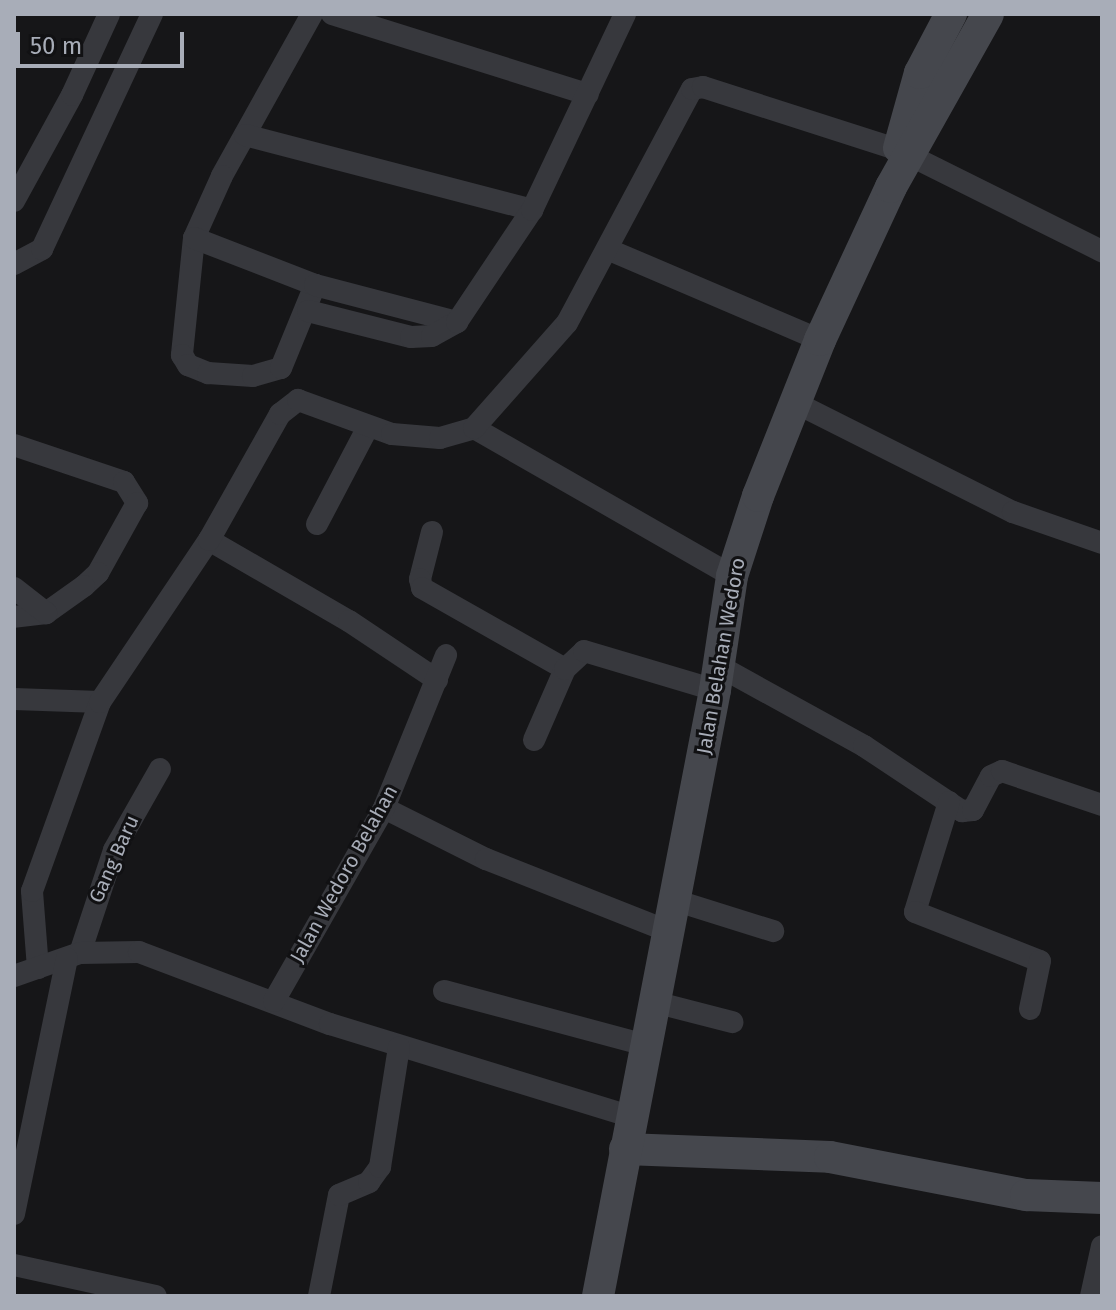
<!DOCTYPE html>
<html>
<head>
<meta charset="utf-8">
<style>
	body { margin:0 }
	#map { position:relative; width:1116px; height:1310px; overflow:hidden; background:#161618; font-family:"Fira Sans",sans-serif }
	div>[style] { position:absolute }
	[style*='--x'] { left:calc(var(--x)*1px); top:calc(var(--y)*1px); width:calc(var(--w)*1px); rotate:calc(var(--a)*1deg) }
	.street>* { height:22px; margin:-11px; padding:0 11px; transform-origin:11px; border-radius:11px; background:#37383d }
	.secondary>* { height:32px; margin:-16px; padding:0 16px; transform-origin:16px; border-radius:16px; background:#45474d }
	span { translate:-50% -50%; white-space:nowrap; text-align:center; line-height:1.15; -webkit-text-stroke:6px #111113; paint-order:stroke }
	.street-label { font-size:20px; color:#a8adb8 }
	.frame { position:absolute; inset:0; border:16px solid #a8adb8; pointer-events:none }
	.scale { position:absolute; left:16px; top:32px; width:168px; height:36px; box-sizing:border-box; border:4px solid #a8adb8; border-top:0; padding-left:10px; font-size:24px; line-height:28px; white-space:nowrap; color:#a8adb8; -webkit-text-stroke:6px #111113; paint-order:stroke }
</style>
</head>
<body>
<div id="map">
	<div class="street">
		<i style="--x:312;--y:14;--w:185;--a:119.1"></i>
		<i style="--x:222;--y:176;--w:68;--a:114.3"></i>
		<i style="--x:194;--y:238;--w:118;--a:95.9"></i>
		<i style="--x:182;--y:355;--w:12;--a:59"></i>
		<i style="--x:188;--y:365;--w:22;--a:22"></i>
		<i style="--x:208;--y:373;--w:45;--a:3.8"></i>
		<i style="--x:253;--y:376;--w:29;--a:-16"></i>
		<i style="--x:281;--y:368;--w:90;--a:-67.7"></i>
		<i style="--x:332;--y:14;--w:268;--a:17.4"></i>
		<i style="--x:245;--y:135;--w:297;--a:14.6"></i>
		<i style="--x:14;--y:201;--w:121;--a:-61.3"></i>
		<i style="--x:72;--y:95;--w:89;--a:-65.4"></i>
		<i style="--x:194;--y:238;--w:130;--a:21.2"></i>
		<i style="--x:315;--y:285;--w:147;--a:14.6"></i>
		<i style="--x:607;--y:249;--w:232;--a:23.1"></i>
		<i style="--x:14;--y:264;--w:32;--a:-28"></i>
		<i style="--x:42;--y:249;--w:259;--a:-64.9"></i>
		<i style="--x:308;--y:311;--w:106;--a:14.2"></i>
		<i style="--x:411;--y:337;--w:21;--a:-3"></i>
		<i style="--x:432;--y:336;--w:29;--a:-29"></i>
		<i style="--x:457;--y:322;--w:135;--a:-56.2"></i>
		<i style="--x:532;--y:210;--w:217;--a:-64.6"></i>
		<i style="--x:794;--y:402;--w:245;--a:26.7"></i>
		<i style="--x:1013;--y:512;--w:94;--a:19.2"></i>
		<i style="--x:474;--y:428;--w:297;--a:29.8"></i>
		<i style="--x:14;--y:445;--w:116;--a:18.6"></i>
		<i style="--x:124;--y:482;--w:25;--a:58"></i>
		<i style="--x:137;--y:503;--w:80;--a:119.1"></i>
		<i style="--x:98;--y:573;--w:19;--a:137"></i>
		<i style="--x:84;--y:586;--w:47;--a:144.6"></i>
		<i style="--x:46;--y:613;--w:32;--a:173"></i>
		<i style="--x:317;--y:524;--w:110;--a:-62.3"></i>
		<i style="--x:432;--y:532;--w:49;--a:104.3"></i>
		<i style="--x:420;--y:579;--w:9;--a:77"></i>
		<i style="--x:422;--y:588;--w:164;--a:29.5"></i>
		<i style="--x:209;--y:540;--w:162;--a:30.1"></i>
		<i style="--x:349;--y:621;--w:106;--a:33.8"></i>
		<i style="--x:14;--y:588;--w:41;--a:38"></i>
		<i style="--x:719;--y:666;--w:166;--a:28.9"></i>
		<i style="--x:864;--y:746;--w:118;--a:33.6"></i>
		<i style="--x:962;--y:811;--w:11;--a:-5"></i>
		<i style="--x:973;--y:810;--w:38;--a:-62"></i>
		<i style="--x:991;--y:776;--w:12;--a:-24"></i>
		<i style="--x:1002;--y:771;--w:106;--a:18.8"></i>
		<i style="--x:14;--y:699;--w:86;--a:2"></i>
		<i style="--x:534;--y:740;--w:77;--a:-66.4"></i>
		<i style="--x:565;--y:669;--w:26;--a:-43"></i>
		<i style="--x:584;--y:651;--w:137;--a:16.6"></i>
		<i style="--x:949;--y:802;--w:115;--a:107.2"></i>
		<i style="--x:915;--y:912;--w:134;--a:21.4"></i>
		<i style="--x:1040;--y:961;--w:49;--a:101.8"></i>
		<i style="--x:384;--y:808;--w:114;--a:26.6"></i>
		<i style="--x:486;--y:859;--w:196;--a:21.6"></i>
		<i style="--x:674;--y:900;--w:104;--a:17.4"></i>
		<i style="--x:80;--y:953;--w:108;--a:-71.7"></i>
		<i style="--x:114;--y:850;--w:93;--a:-60.4"></i>
		<i style="--x:38;--y:968;--w:77;--a:-94.5"></i>
		<i style="--x:32;--y:891;--w:201;--a:-70.2"></i>
		<i style="--x:100;--y:702;--w:195;--a:-56.1"></i>
		<i style="--x:209;--y:540;--w:145;--a:-60.6"></i>
		<i style="--x:280;--y:414;--w:23;--a:-38"></i>
		<i style="--x:298;--y:400;--w:100;--a:19.9"></i>
		<i style="--x:392;--y:434;--w:48;--a:4.8"></i>
		<i style="--x:440;--y:438;--w:35;--a:-16"></i>
		<i style="--x:474;--y:428;--w:140;--a:-48.5"></i>
		<i style="--x:567;--y:323;--w:265;--a:-61.9"></i>
		<i style="--x:692;--y:89;--w:11;--a:-10"></i>
		<i style="--x:703;--y:87;--w:206;--a:17.8"></i>
		<i style="--x:899;--y:150;--w:227;--a:26.5"></i>
		<i style="--x:14;--y:976;--w:70;--a:-19.2"></i>
		<i style="--x:80;--y:953;--w:59;--a:-1"></i>
		<i style="--x:139;--y:952;--w:204;--a:20.7"></i>
		<i style="--x:330;--y:1024;--w:313;--a:17.1"></i>
		<i style="--x:444;--y:991;--w:208;--a:15"></i>
		<i style="--x:274;--y:1001;--w:222;--a:-60.3"></i>
		<i style="--x:384;--y:808;--w:165;--a:-67.9"></i>
		<i style="--x:654;--y:1002;--w:81;--a:14.4"></i>
		<i style="--x:14;--y:1214;--w:261;--a:-78.3"></i>
		<i style="--x:14;--y:1265;--w:145;--a:12.3"></i>
		<i style="--x:319;--y:1296;--w:103;--a:-78.8"></i>
		<i style="--x:339;--y:1195;--w:33;--a:-23"></i>
		<i style="--x:369;--y:1182;--w:19;--a:-54"></i>
		<i style="--x:380;--y:1167;--w:121;--a:-81"></i>
		<i style="--x:1091;--y:1296;--w:51;--a:-77.6"></i>
	</div>
	<div class="secondary">
		<i style="--x:899;--y:148;--w:78;--a:-74.4"></i>
		<i style="--x:920;--y:73;--w:67;--a:-62.3"></i>
		<i style="--x:625;--y:1149;--w:205;--a:2.2"></i>
		<i style="--x:830;--y:1157;--w:200;--a:11"></i>
		<i style="--x:1026;--y:1195;--w:76;--a:2.3"></i>
		<i style="--x:598;--y:1296;--w:617;--a:-79.07"></i>
		<i style="--x:715;--y:690;--w:115;--a:-81.5"></i>
		<i style="--x:732;--y:576;--w:84;--a:-72"></i>
		<i style="--x:758;--y:496;--w:168;--a:-68.3"></i>
		<i style="--x:820;--y:340;--w:169;--a:-65.1"></i>
		<i style="--x:891;--y:187;--w:198;--a:-60.7"></i>
	</div>
	<div class="street-label">
		<span style="left:721px;top:656px;rotate:-80deg">Jalan Belahan Wedoro</span>
		<span style="left:114px;top:859px;rotate:-66deg">Gang Baru</span>
		<span style="left:344px;top:874px;rotate:-61deg">Jalan Wedoro Belahan</span>
	</div>
	<div class="frame"></div>
	<div class="scale">50 m</div>
</div>
</body>
</html>
